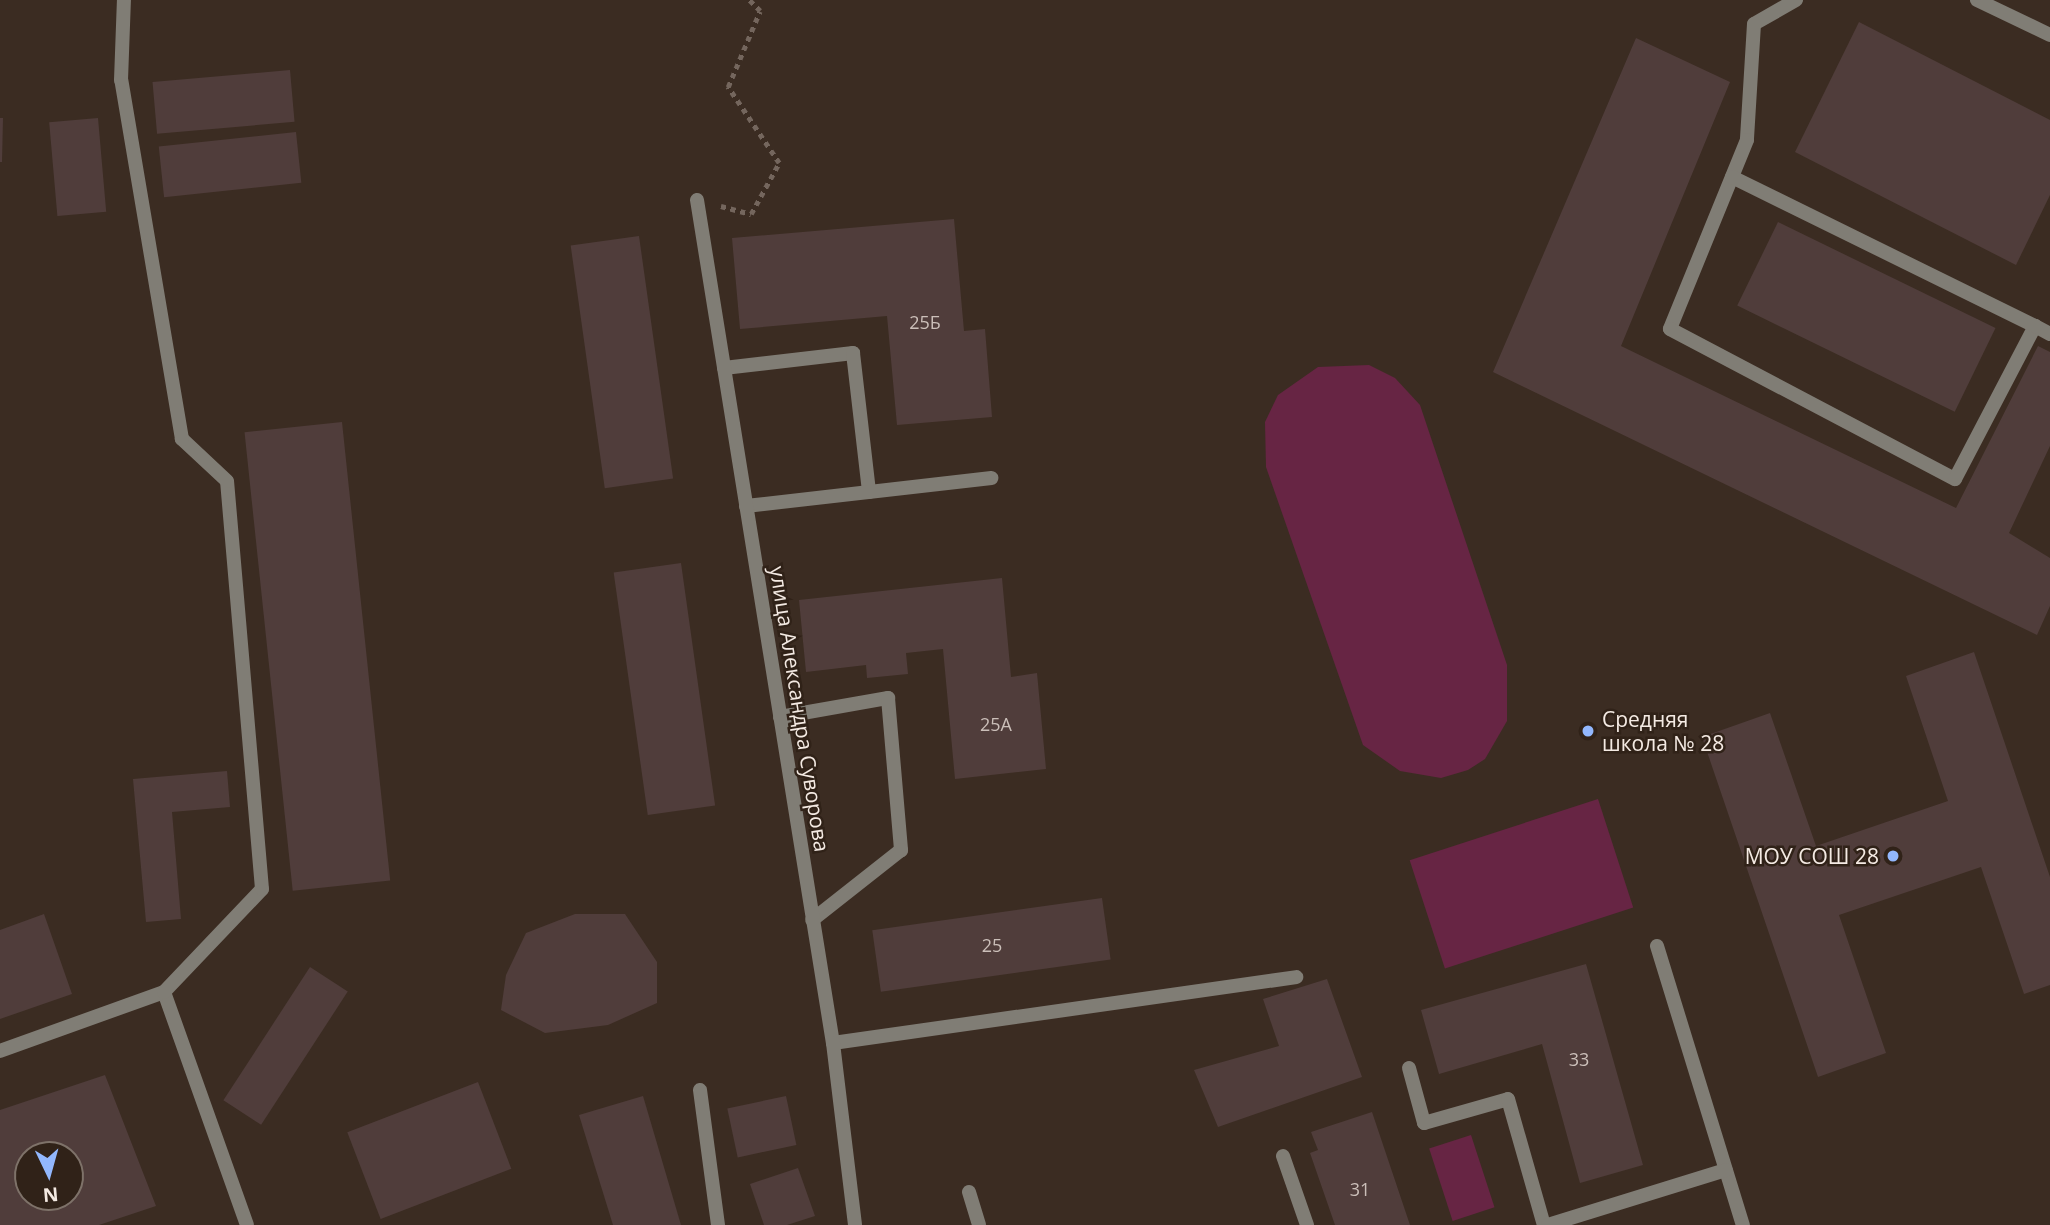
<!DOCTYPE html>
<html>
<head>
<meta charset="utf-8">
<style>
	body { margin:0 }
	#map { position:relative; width:2050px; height:1225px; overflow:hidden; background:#3b2c22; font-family:"Open Sans",sans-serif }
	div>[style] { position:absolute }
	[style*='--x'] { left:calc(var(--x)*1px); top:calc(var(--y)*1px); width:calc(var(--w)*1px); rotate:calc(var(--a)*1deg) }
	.green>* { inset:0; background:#672544; transform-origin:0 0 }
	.building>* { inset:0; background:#503d3b; transform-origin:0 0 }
	.path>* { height:4.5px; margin-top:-2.25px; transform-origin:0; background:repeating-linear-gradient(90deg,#74665d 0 5px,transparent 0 10px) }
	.service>* { height:14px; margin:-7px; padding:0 7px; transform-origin:7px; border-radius:7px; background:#807d75 }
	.minor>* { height:14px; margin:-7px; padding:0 7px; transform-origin:7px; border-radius:7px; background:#807d75 }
	.dots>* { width:19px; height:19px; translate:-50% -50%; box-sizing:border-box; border:4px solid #302218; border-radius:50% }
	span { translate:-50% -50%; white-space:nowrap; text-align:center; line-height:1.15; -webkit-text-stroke:5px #302218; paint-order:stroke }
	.number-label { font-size:18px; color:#cbbfb9 }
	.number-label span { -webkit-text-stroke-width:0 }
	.street-label { font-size:21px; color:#f4eae3 }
	.poi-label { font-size:21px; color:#f4eae3 }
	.left { translate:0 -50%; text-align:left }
	.right { translate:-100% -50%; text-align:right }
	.north { position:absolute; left:14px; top:1141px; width:70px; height:70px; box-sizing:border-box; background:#302218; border:2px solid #7e7269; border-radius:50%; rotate:175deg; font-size:19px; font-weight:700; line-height:28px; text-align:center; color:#f4eae3 }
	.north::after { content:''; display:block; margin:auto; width:24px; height:32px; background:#92b7fd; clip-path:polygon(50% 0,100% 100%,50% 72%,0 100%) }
</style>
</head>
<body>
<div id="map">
	<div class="green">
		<i style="clip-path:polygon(1369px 365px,1395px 378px,1420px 405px,1507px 665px,1507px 721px,1485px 759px,1468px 770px,1441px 778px,1400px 771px,1363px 745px,1266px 467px,1265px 422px,1278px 395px,1318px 367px)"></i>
		<i style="left:1598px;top:799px;width:114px;height:198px;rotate:72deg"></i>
		<i style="left:1471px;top:1135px;width:76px;height:44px;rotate:72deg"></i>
	</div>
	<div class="building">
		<i style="clip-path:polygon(1859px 22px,2050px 120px,2050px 195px,2016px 265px,1795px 152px)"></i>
		<i style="clip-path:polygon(1636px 38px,1730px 82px,1621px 346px,1956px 508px,2038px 346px,2050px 352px,2050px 446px,2009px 533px,2050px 558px,2050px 606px,2037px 635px,1493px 372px)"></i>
		<i style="left:290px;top:70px;width:52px;height:138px;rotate:85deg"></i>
		<i style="clip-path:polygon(0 118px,3px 118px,2px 162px,0 162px)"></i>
		<i style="left:98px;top:118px;width:94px;height:49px;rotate:85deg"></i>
		<i style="left:296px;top:132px;width:51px;height:138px;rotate:84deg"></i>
		<i style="clip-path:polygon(954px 219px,964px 331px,985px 329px,992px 417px,897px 425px,887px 316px,740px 329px,732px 238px)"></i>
		<i style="left:1778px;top:222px;width:242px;height:93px;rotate:26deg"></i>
		<i style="left:639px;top:236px;width:245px;height:69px;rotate:82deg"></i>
		<i style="left:342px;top:422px;width:461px;height:98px;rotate:84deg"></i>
		<i style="left:681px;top:563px;width:245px;height:68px;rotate:82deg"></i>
		<i style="clip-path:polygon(1002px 578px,1011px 677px,1037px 673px,1046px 769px,955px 779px,943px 649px,906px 653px,908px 674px,867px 678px,866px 665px,806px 672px,799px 600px)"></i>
		<i style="clip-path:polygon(1974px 652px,2050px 877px,2050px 985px,2024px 994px,1981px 867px,1839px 915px,1886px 1053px,1818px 1077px,1702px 737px,1770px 713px,1816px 846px,1948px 801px,1906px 676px)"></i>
		<i style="clip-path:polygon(227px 771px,230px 807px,172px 812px,181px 919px,146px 922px,133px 779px)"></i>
		<i style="left:1102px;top:898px;width:62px;height:232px;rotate:82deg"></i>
		<i style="clip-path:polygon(44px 914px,72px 994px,0 1019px,0 930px)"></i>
		<i style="clip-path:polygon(575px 914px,625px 914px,657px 962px,657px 1003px,608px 1025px,545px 1033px,501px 1010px,506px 975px,526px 933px)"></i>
		<i style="clip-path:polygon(1586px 964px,1643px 1165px,1580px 1183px,1542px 1044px,1439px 1074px,1421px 1010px)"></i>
		<i style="left:310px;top:967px;width:45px;height:159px;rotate:33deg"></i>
		<i style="clip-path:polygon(1327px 979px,1362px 1077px,1218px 1127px,1194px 1070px,1279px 1046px,1263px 999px)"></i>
		<i style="clip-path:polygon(evenodd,105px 1075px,156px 1206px,99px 1225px,0 1225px,0 1110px,105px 1075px,28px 1155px,70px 1155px,70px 1197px,28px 1197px,28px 1155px)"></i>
		<i style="left:478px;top:1082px;width:93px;height:140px;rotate:69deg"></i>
		<i style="clip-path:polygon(643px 1096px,681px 1225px,613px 1225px,579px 1115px)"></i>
		<i style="left:786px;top:1096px;width:50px;height:60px;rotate:78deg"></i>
		<i style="clip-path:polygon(1372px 1112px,1410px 1225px,1335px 1225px,1310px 1153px,1318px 1150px,1311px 1132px)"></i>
		<i style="clip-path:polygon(798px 1168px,815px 1216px,787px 1225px,764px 1225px,750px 1184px)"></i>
	</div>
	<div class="path">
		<i style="--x:721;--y:206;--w:31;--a:15"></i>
		<i style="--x:751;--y:214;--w:58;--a:-61.2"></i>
		<i style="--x:779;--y:163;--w:92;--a:-123.9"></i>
		<i style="--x:728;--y:87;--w:82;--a:-67.2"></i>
		<i style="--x:760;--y:11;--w:16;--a:-135"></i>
	</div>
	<div class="service">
		<i style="--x:1796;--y:0;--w:48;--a:150.3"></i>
		<i style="--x:1754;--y:24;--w:116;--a:93.5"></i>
		<i style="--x:1747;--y:140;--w:204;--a:112.2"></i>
		<i style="--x:1670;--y:329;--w:322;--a:27.8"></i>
		<i style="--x:1955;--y:479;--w:173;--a:-62.4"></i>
		<i style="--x:2035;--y:326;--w:17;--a:28"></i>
		<i style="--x:1977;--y:0;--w:81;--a:25.6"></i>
		<i style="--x:1732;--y:177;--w:338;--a:26.2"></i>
		<i style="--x:724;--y:368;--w:130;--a:-6.6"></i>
		<i style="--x:853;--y:353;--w:140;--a:83.4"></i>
		<i style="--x:746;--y:506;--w:247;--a:-6.5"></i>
		<i style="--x:780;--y:717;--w:110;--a:-10"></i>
		<i style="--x:888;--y:698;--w:153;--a:85.1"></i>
		<i style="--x:901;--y:850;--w:113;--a:141.8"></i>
		<i style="--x:1657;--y:946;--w:292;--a:72.9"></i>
		<i style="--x:164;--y:992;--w:247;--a:70.4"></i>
		<i style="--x:833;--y:1043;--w:468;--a:-8.1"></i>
		<i style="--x:0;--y:1051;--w:174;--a:-19.8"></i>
		<i style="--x:164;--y:992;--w:142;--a:-46.4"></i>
		<i style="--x:262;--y:889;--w:409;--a:-94.9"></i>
		<i style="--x:227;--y:481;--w:62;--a:-137"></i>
		<i style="--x:182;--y:439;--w:364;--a:-99.6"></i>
		<i style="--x:121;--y:80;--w:80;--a:-87.9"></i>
		<i style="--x:1409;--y:1068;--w:57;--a:74.7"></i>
		<i style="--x:1424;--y:1123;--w:87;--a:-15.9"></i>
		<i style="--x:1508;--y:1099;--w:131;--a:74.1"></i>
		<i style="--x:700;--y:1090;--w:136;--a:82.4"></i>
		<i style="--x:1283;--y:1156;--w:73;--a:70.8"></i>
		<i style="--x:969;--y:1192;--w:34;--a:73"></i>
		<i style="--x:1548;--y:1225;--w:186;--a:-17.2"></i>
	</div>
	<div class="minor">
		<i style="--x:697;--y:200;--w:854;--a:80.84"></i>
		<i style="--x:833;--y:1043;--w:183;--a:83.1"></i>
	</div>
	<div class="dots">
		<i style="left:1588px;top:731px;background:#92b7fd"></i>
		<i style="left:1893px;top:856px;background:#92b7fd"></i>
	</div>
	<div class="number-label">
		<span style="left:925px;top:322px">25Б</span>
		<span style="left:996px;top:724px">25А</span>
		<span style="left:992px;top:945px">25</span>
		<span style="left:1579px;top:1059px">33</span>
		<span style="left:1360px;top:1189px">31</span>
	</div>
	<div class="street-label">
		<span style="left:800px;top:709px;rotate:81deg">улица Александра Суворова</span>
	</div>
	<div class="poi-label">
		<span class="left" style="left:1602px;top:731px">Средняя<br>школа № 28</span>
		<span class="right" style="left:1879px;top:856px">МОУ СОШ 28</span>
	</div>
	<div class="north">N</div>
</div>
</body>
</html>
